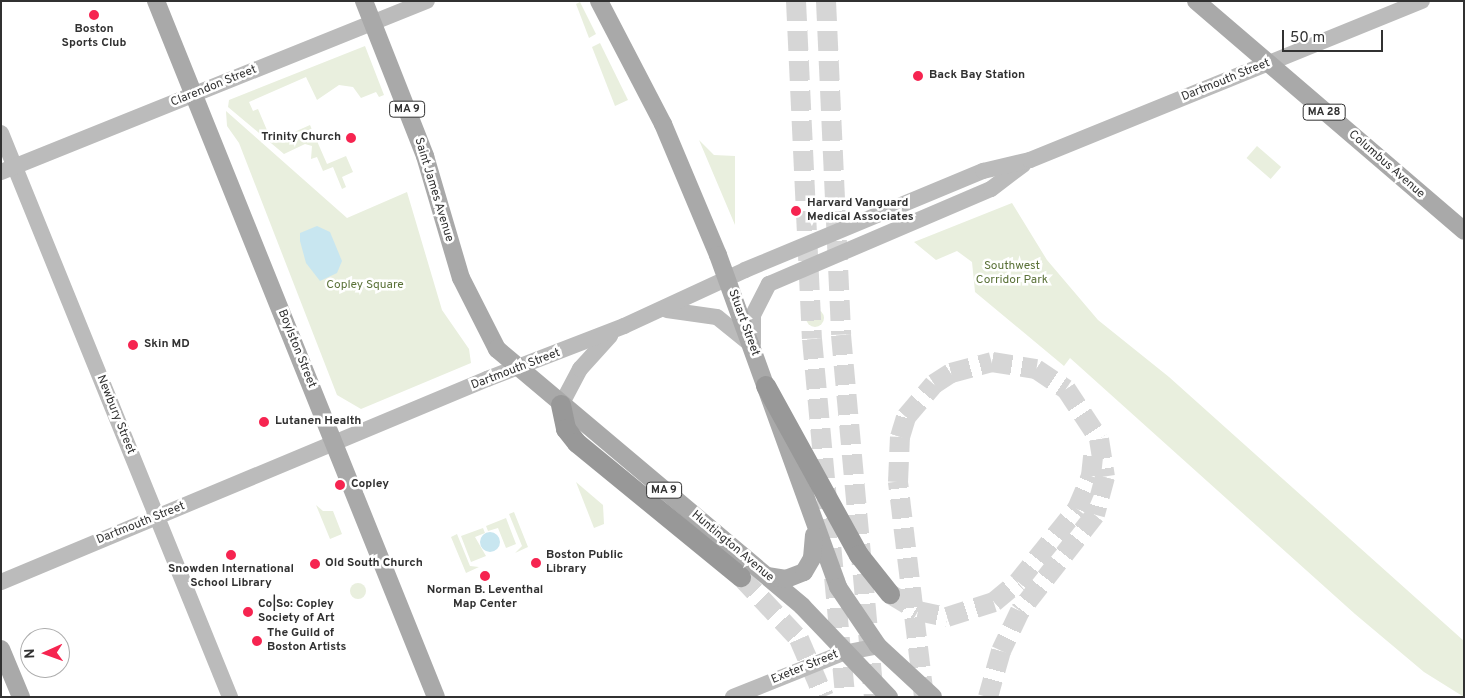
<!DOCTYPE html>
<html>
<head>
<meta charset="utf-8">
<style>
	body { margin:0 }
	#map { position:relative; width:1465px; height:698px; overflow:hidden; background:#fff; font-family:Overpass,sans-serif }
	div>[style] { position:absolute }
	[style*='--x'] { left:calc(var(--x)*1px); top:calc(var(--y)*1px); width:calc(var(--w)*1px); rotate:calc(var(--a)*1deg) }
	.green>* { inset:0; background:#e9efde; transform-origin:0 0 }
	.round { border-radius:50% }
	.water>* { inset:0; background:#c8e6f0 }
	.motorway-tunnel>* { height:20px; margin-top:-10px; transform-origin:0; background:repeating-linear-gradient(90deg,#d6d6d6 0 20px,transparent 0 30px) }
	.secondary>* { height:16px; margin:-8px; padding:0 8px; transform-origin:8px; border-radius:8px; background:#bbb }
	.primary>* { height:18px; margin:-9px; padding:0 9px; transform-origin:9px; border-radius:9px; background:#a9a9a9 }
	.motorway>* { height:20px; margin:-10px; padding:0 10px; transform-origin:10px; border-radius:10px; background:#989898 }
	.dots>* { width:14px; height:14px; translate:-50% -50%; box-sizing:border-box; border:2px solid #fff; border-radius:50% }
	span { translate:-50% -50%; white-space:nowrap; text-align:center; line-height:1.15; -webkit-text-stroke:5px #fff; paint-order:stroke }
	.shield-label span { padding:1px 4px; background:#fff; border:1px solid; border-radius:4px; -webkit-text-stroke-width:0 }
	.shield-label { font-size:11px; color:#313131; font-weight:700 }
	.poi-label { font-size:12px; color:#313131; font-weight:700 }
	.left { translate:0 -50%; text-align:left }
	.right { translate:-100% -50%; text-align:right }
	.street-label { font-size:12px; color:#313131 }
	.park-label { font-size:12px; color:#5b7239 }
	.frame { position:absolute; inset:0; border:2px solid #313131; pointer-events:none }
	.north { position:absolute; left:20px; top:628px; width:50px; height:50px; box-sizing:border-box; background:#fff; border:1px solid #adadad; border-radius:50%; rotate:268deg; font-size:14px; font-weight:700; line-height:20px; text-align:center; color:#313131 }
	.north::after { content:''; display:block; margin:auto; width:18px; height:22px; background:#f62450; clip-path:polygon(50% 0,100% 100%,50% 72%,0 100%) }
	.scale { position:absolute; left:1282px; top:30px; width:101px; height:22px; box-sizing:border-box; border:2px solid #313131; border-top:0; padding-left:6px; font-size:15px; line-height:18px; white-space:nowrap; color:#313131; -webkit-text-stroke:4px #fff; paint-order:stroke }
</style>
</head>
<body>
<div id="map">
	<div class="green">
		<i style="clip-path:polygon(580px 2px,596px 34px,589px 38px,576px 4px)"></i>
		<i style="clip-path:polygon(600px 43px,628px 100px,615px 106px,592px 47px)"></i>
		<i style="clip-path:polygon(365px 46px,384px 95px,379px 97px,376px 92px,361px 98px,353px 87px,339px 85px,317px 100px,306px 77px,249px 102px,253px 111px,258px 109px,272px 142px,310px 125px,327px 164px,346px 156px,353px 172px,342px 177px,346px 187px,342px 189px,333px 167px,323px 171px,317px 157px,311px 159px,312px 146px,305px 144px,284px 154px,228px 107px,229px 100px)"></i>
		<i style="clip-path:polygon(226px 111px,347px 218px,407px 192px,442px 310px,469px 349px,471px 363px,361px 409px,337px 395px,239px 143px,227px 126px)"></i>
		<i style="clip-path:polygon(699px 140px,714px 155px,735px 156px,735px 225px)"></i>
		<i style="left:1257px;top:146px;width:32px;height:16px;rotate:41deg"></i>
		<i style="clip-path:polygon(1012px 203px,1047px 260px,1098px 320px,1169px 377px,1464px 641px,1464px 697px,1424px 672px,1355px 614px,1070px 358px,1064px 366px,975px 292px,972px 262px,957px 251px,936px 260px,914px 242px)"></i>
		<i class="round" style="left:806px;top:309px;width:18px;height:18px"></i>
		<i style="clip-path:polygon(576px 482px,603px 505px,604px 524px,594px 528px)"></i>
		<i style="clip-path:polygon(316px 505px,323px 511px,333px 511px,342px 534px,330px 539px)"></i>
		<i style="clip-path:polygon(514px 512px,528px 547px,515px 553px,522px 546px,509px 514px)"></i>
		<i style="clip-path:polygon(506px 518px,516px 544px,506px 548px,498px 528px,488px 531px,486px 526px)"></i>
		<i style="clip-path:polygon(483px 528px,485px 533px,475px 537px,486px 556px,471px 562px,461px 536px)"></i>
		<i style="clip-path:polygon(457px 534px,470px 566px,479px 567px,466px 573px,451px 537px)"></i>
		<i class="round" style="left:350px;top:583px;width:16px;height:16px"></i>
	</div>
	<div class="water">
		<i style="clip-path:polygon(317px 226px,330px 232px,342px 261px,337px 273px,320px 281px,306px 263px,300px 241px,300px 233px)"></i>
		<i class="round" style="left:480px;top:532px;width:20px;height:20px"></i>
	</div>
	<div class="motorway-tunnel">
		<i style="--x:796;--y:1;--w:338;--a:87.3"></i>
		<i style="--x:812;--y:339;--w:360;--a:84.7"></i>
		<i style="--x:826;--y:1;--w:334;--a:87.4"></i>
		<i style="--x:841;--y:335;--w:364;--a:84.8"></i>
		<i style="--x:741;--y:577;--w:85;--a:46.9"></i>
		<i style="--x:799;--y:639;--w:63;--a:66.7"></i>
		<i style="--x:890;--y:594;--w:33;--a:31"></i>
		<i style="--x:918;--y:611;--w:30;--a:12"></i>
		<i style="--x:947;--y:617;--w:49;--a:-17.7"></i>
		<i style="--x:994;--y:602;--w:31;--a:-40"></i>
		<i style="--x:1018;--y:582;--w:94;--a:-51.1"></i>
		<i style="--x:1077;--y:509;--w:36;--a:-67"></i>
		<i style="--x:1091;--y:476;--w:28;--a:-84"></i>
		<i style="--x:924;--y:697;--w:217;--a:-96.9"></i>
		<i style="--x:898;--y:482;--w:45;--a:-87.5"></i>
		<i style="--x:900;--y:437;--w:21;--a:-73"></i>
		<i style="--x:906;--y:417;--w:43;--a:-49.7"></i>
		<i style="--x:934;--y:384;--w:20;--a:-33"></i>
		<i style="--x:951;--y:373;--w:42;--a:-15"></i>
		<i style="--x:992;--y:362;--w:45;--a:9"></i>
		<i style="--x:1036;--y:369;--w:36;--a:34"></i>
		<i style="--x:1066;--y:389;--w:60;--a:56.6"></i>
		<i style="--x:1099;--y:439;--w:38;--a:81"></i>
		<i style="--x:1105;--y:477;--w:39;--a:105"></i>
		<i style="--x:1095;--y:515;--w:122;--a:128"></i>
		<i style="--x:1020;--y:611;--w:44;--a:115.4"></i>
		<i style="--x:1001;--y:651;--w:48;--a:105.8"></i>
	</div>
	<div class="secondary">
		<i style="--x:1;--y:133;--w:609;--a:67.9"></i>
		<i style="--x:1;--y:172;--w:459;--a:-21.9"></i>
		<i style="--x:667;--y:310;--w:50;--a:8"></i>
		<i style="--x:717;--y:317;--w:41;--a:39.1"></i>
		<i style="--x:753;--y:344;--w:29;--a:-90"></i>
		<i style="--x:753;--y:315;--w:35;--a:-63"></i>
		<i style="--x:769;--y:284;--w:241;--a:-23.2"></i>
		<i style="--x:991;--y:189;--w:41;--a:-37.1"></i>
		<i style="--x:561;--y:405;--w:41;--a:-62.2"></i>
		<i style="--x:580;--y:369;--w:45;--a:-47.7"></i>
		<i style="--x:1;--y:582;--w:527;--a:-22.67"></i>
		<i style="--x:487;--y:379;--w:147;--a:-21.1"></i>
		<i style="--x:624;--y:326;--w:133;--a:-24.8"></i>
		<i style="--x:745;--y:270;--w:258;--a:-22.6"></i>
		<i style="--x:983;--y:171;--w:48;--a:-13.2"></i>
		<i style="--x:1030;--y:160;--w:423;--a:-22.1"></i>
		<i style="--x:733;--y:697;--w:118;--a:-21.8"></i>
		<i style="--x:843;--y:653;--w:36;--a:-11"></i>
	</div>
	<div class="primary">
		<i style="--x:156;--y:1;--w:750;--a:68.09"></i>
		<i style="--x:364;--y:1;--w:167;--a:68.5"></i>
		<i style="--x:425;--y:156;--w:127;--a:73.6"></i>
		<i style="--x:461;--y:278;--w:80;--a:63.1"></i>
		<i style="--x:497;--y:349;--w:399;--a:40.1"></i>
		<i style="--x:802;--y:606;--w:126;--a:46.3"></i>
		<i style="--x:599;--y:1;--w:139;--a:62.5"></i>
		<i style="--x:663;--y:124;--w:142;--a:67.2"></i>
		<i style="--x:718;--y:255;--w:353;--a:70.1"></i>
		<i style="--x:838;--y:587;--w:71;--a:55.9"></i>
		<i style="--x:878;--y:646;--w:75;--a:42.8"></i>
		<i style="--x:1196;--y:1;--w:353;--a:40.6"></i>
		<i style="--x:767;--y:576;--w:19;--a:9"></i>
		<i style="--x:786;--y:579;--w:19;--a:-21"></i>
		<i style="--x:804;--y:572;--w:16;--a:-60"></i>
		<i style="--x:812;--y:558;--w:23;--a:-85"></i>
		<i style="--x:1;--y:649;--w:52;--a:67.4"></i>
	</div>
	<div class="motorway">
		<i style="--x:766;--y:386;--w:193;--a:61.2"></i>
		<i style="--x:859;--y:555;--w:50;--a:51.5"></i>
		<i style="--x:561;--y:405;--w:25;--a:78"></i>
		<i style="--x:566;--y:429;--w:18;--a:52"></i>
		<i style="--x:577;--y:443;--w:212;--a:39.3"></i>
	</div>
	<div class="dots">
		<i style="left:94px;top:15px;background:#f62450"></i>
		<i style="left:918px;top:76px;background:#f62450"></i>
		<i style="left:351px;top:138px;background:#f62450"></i>
		<i style="left:796px;top:211px;background:#f62450"></i>
		<i style="left:133px;top:345px;background:#f62450"></i>
		<i style="left:264px;top:422px;background:#f62450"></i>
		<i style="left:340px;top:485px;background:#f62450"></i>
		<i style="left:231px;top:555px;background:#f62450"></i>
		<i style="left:536px;top:563px;background:#f62450"></i>
		<i style="left:315px;top:564px;background:#f62450"></i>
		<i style="left:485px;top:576px;background:#f62450"></i>
		<i style="left:248px;top:612px;background:#f62450"></i>
		<i style="left:257px;top:641px;background:#f62450"></i>
	</div>
	<div class="shield-label">
		<span style="left:407px;top:109px">MA 9</span>
		<span style="left:1324px;top:112px">MA 28</span>
		<span style="left:664px;top:490px">MA 9</span>
	</div>
	<div class="poi-label">
		<span style="left:94px;top:37px">Boston<br>Sports Club</span>
		<span class="left" style="left:929px;top:76px">Back Bay Station</span>
		<span class="right" style="left:341px;top:138px">Trinity Church</span>
		<span class="left" style="left:807px;top:211px">Harvard Vanguard<br>Medical Associates</span>
		<span class="left" style="left:144px;top:345px">Skin MD</span>
		<span class="left" style="left:275px;top:422px">Lutanen Health</span>
		<span class="left" style="left:351px;top:485px">Copley</span>
		<span class="left" style="left:546px;top:563px">Boston Public<br>Library</span>
		<span class="left" style="left:325px;top:564px">Old South Church</span>
		<span style="left:231px;top:577px">Snowden International<br>School Library</span>
		<span style="left:485px;top:598px">Norman B. Leventhal<br>Map Center</span>
		<span class="left" style="left:258px;top:612px">Co|So: Copley<br>Society of Art</span>
		<span class="left" style="left:267px;top:641px">The Guild of<br>Boston Artists</span>
	</div>
	<div class="street-label">
		<span style="left:1226px;top:81px;rotate:-22deg">Dartmouth Street</span>
		<span style="left:214px;top:87px;rotate:-22deg">Clarendon Street</span>
		<span style="left:1386px;top:165px;rotate:41deg">Columbus Avenue</span>
		<span style="left:433px;top:190px;rotate:73deg">Saint James Avenue</span>
		<span style="left:743px;top:323px;rotate:70deg">Stuart Street</span>
		<span style="left:296px;top:349px;rotate:68deg">Boylston Street</span>
		<span style="left:516px;top:370px;rotate:-21deg">Dartmouth Street</span>
		<span style="left:115px;top:415px;rotate:68deg">Newbury Street</span>
		<span style="left:141px;top:524px;rotate:-22deg">Dartmouth Street</span>
		<span style="left:732px;top:547px;rotate:40deg">Huntington Avenue</span>
		<span style="left:805px;top:668px;rotate:-22deg">Exeter Street</span>
	</div>
	<div class="park-label">
		<span style="left:1012px;top:274px">Southwest<br>Corridor Park</span>
		<span style="left:365px;top:286px">Copley Square</span>
	</div>
	<div class="frame"></div>
	<div class="north">N</div>
	<div class="scale">50 m</div>
</div>
</body>
</html>
